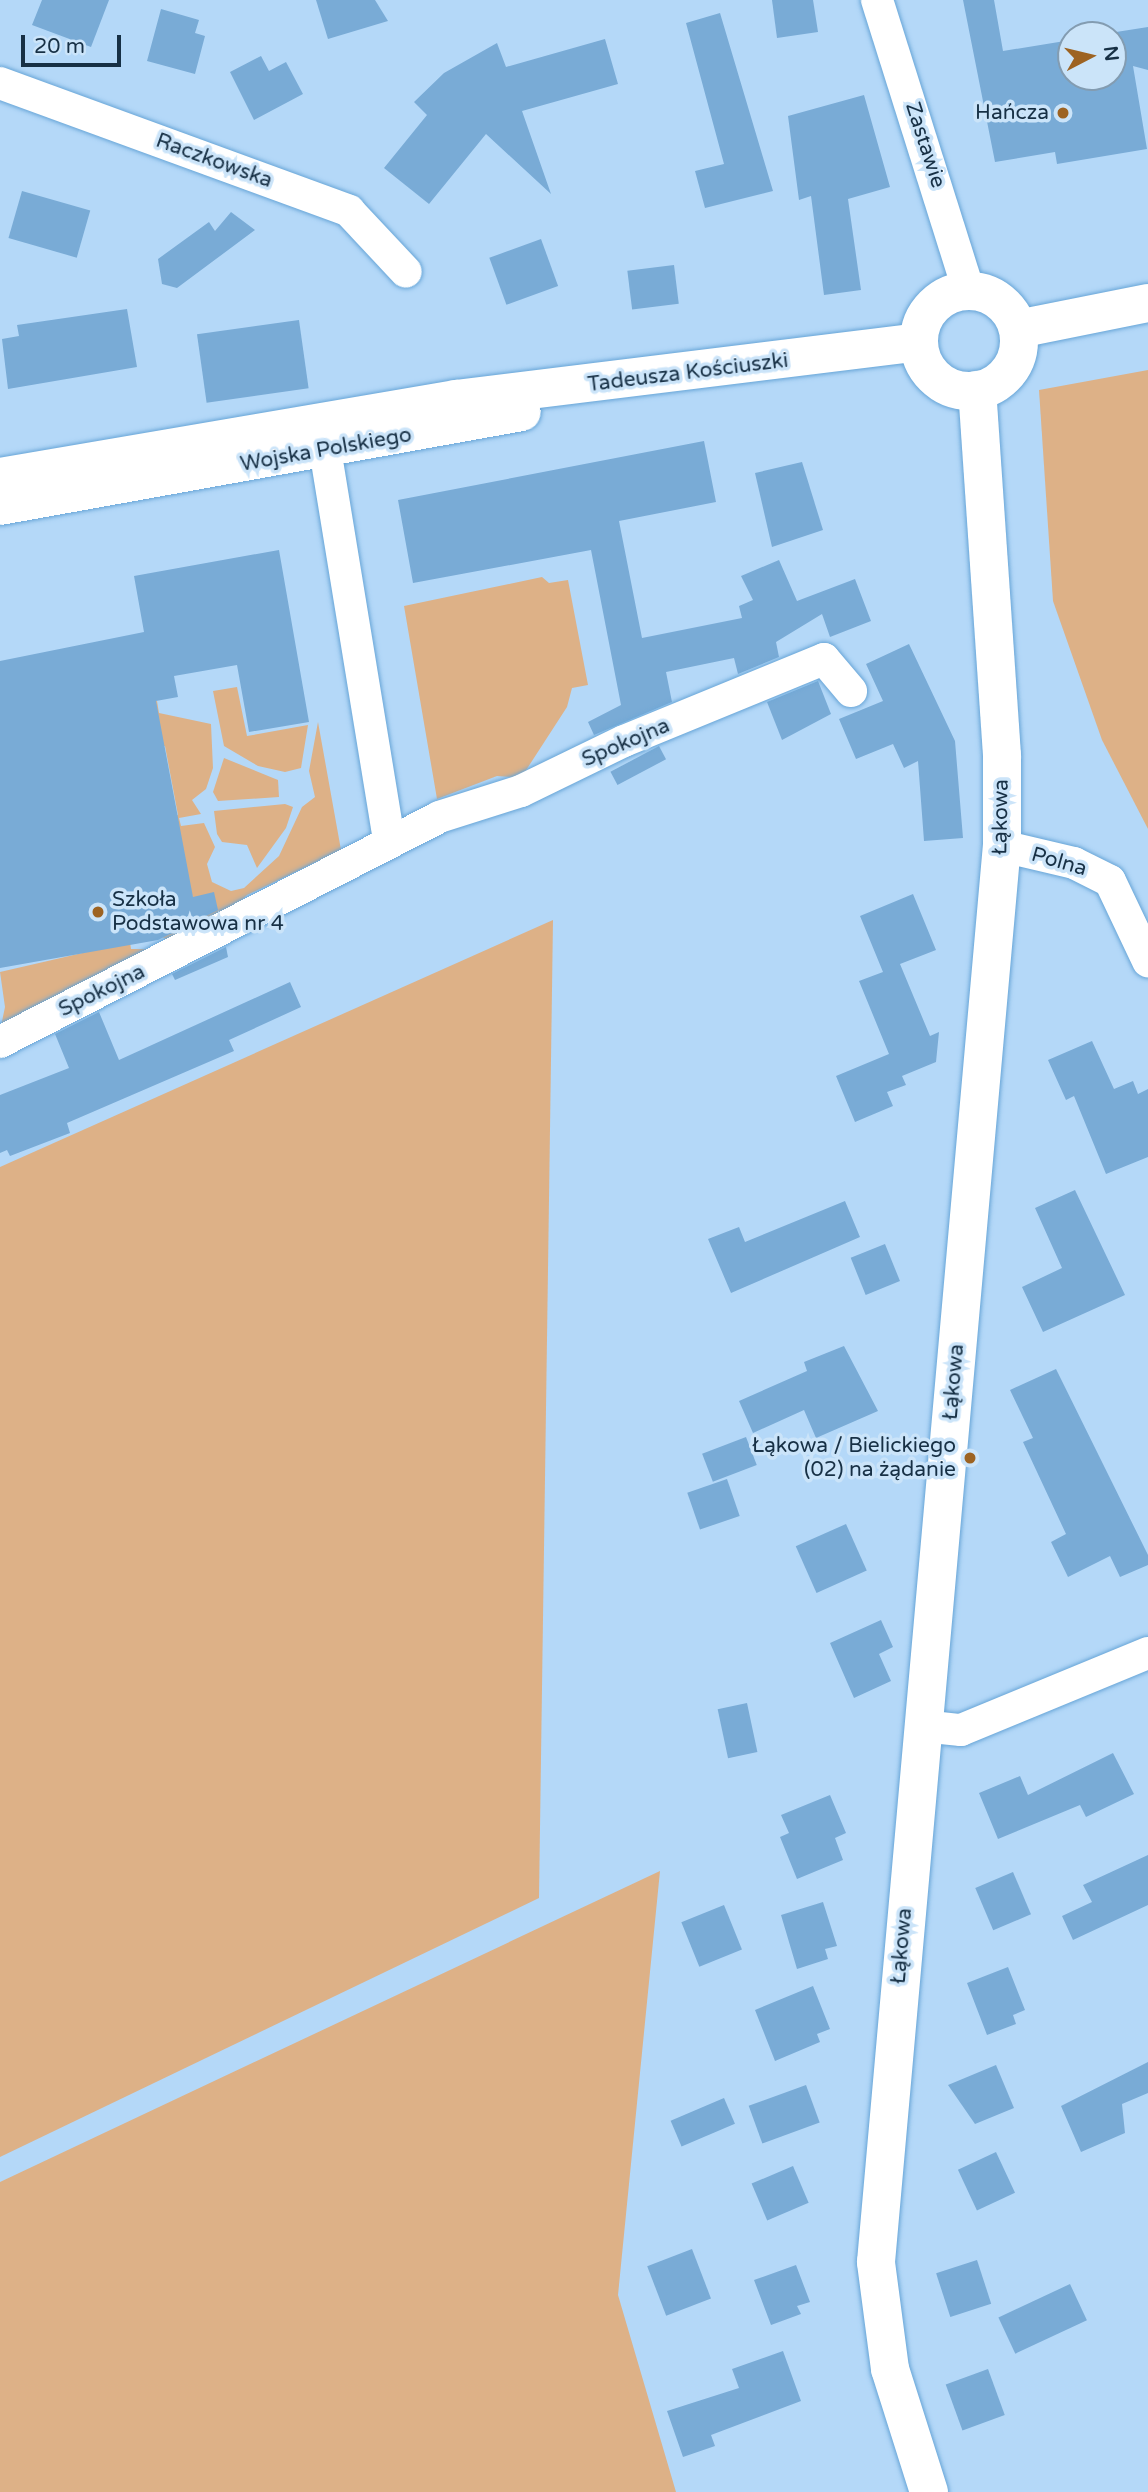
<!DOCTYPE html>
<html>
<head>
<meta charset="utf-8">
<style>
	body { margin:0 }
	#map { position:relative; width:1148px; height:2492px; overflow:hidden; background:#b4d8f8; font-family:"Varela Round",sans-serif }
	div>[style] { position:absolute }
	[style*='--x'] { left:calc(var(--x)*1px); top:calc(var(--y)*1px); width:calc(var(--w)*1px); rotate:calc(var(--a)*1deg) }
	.green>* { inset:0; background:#ddb187 }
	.building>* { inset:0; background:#79abd6; transform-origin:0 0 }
	.roads { filter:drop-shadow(0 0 2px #67a5d7) drop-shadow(0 0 2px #67a5d7) }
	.street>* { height:32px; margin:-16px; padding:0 16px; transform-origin:16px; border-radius:16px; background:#fff }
	.secondary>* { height:38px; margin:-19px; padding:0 19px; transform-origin:19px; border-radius:19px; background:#fff }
	.secondary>.ring { margin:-19px; padding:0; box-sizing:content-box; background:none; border:38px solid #fff; border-radius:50% }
	.dots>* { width:19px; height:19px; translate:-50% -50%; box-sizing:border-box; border:4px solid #cbe4f9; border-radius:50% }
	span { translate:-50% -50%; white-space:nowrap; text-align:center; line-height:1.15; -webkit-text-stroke:7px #cbe4f9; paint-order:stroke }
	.poi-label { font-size:21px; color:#173045 }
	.right { translate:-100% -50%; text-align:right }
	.left { translate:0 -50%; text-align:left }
	.street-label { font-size:21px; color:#173045 }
	.north { position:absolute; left:1057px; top:21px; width:70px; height:70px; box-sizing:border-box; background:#cbe4f9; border:2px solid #839cb1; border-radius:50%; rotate:83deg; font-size:19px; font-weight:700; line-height:28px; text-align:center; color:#173045 }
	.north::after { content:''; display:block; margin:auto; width:24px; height:32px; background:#9d6322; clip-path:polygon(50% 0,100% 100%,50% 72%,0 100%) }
	.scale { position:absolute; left:21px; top:35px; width:100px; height:32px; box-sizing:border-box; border:4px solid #173045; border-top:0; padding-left:9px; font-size:21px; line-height:24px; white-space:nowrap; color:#173045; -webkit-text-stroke:5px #cbe4f9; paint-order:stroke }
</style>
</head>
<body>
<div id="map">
	<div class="green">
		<i style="clip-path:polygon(1148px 370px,1148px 829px,1102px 740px,1053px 601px,1039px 390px)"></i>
		<i style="clip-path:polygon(542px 577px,549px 583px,568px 580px,588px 685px,572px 688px,567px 707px,521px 778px,497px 776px,437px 799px,404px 606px)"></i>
		<i style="clip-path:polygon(237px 687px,247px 736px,308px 725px,301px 768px,285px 772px,258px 766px,224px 746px,213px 691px)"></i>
		<i style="clip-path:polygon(157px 701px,159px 713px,211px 724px,213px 768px,206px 789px,192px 800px,201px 814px,179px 818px,181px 826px,204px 823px,215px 847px,207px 864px,212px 882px,231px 891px,244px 888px,279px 856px,302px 807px,315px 797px,309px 771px,318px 722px,341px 850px,247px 895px,218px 923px,174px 943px,160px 936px,199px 928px,185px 861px,0 866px,0 850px,178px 815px,165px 746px,0 779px,0 731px)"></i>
		<i style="clip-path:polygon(224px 758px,278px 780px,279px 797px,218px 801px,213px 792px)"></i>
		<i style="clip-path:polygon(285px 804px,293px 807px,286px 828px,257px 868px,247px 845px,222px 842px,217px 834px,214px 811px)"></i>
		<i style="clip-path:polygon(553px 920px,539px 1898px,0 2157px,0 1167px)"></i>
		<i style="clip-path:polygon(130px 942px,131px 949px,165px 949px,0 1031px,5px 1007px,0 972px)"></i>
		<i style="clip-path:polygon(660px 1871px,618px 2295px,676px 2492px,0 2492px,0 2182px)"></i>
	</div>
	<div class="building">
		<i style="clip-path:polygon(42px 0,109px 0,91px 47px,32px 25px)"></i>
		<i style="clip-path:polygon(316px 0,375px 0,388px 21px,328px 39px)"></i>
		<i style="clip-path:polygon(772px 0,813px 0,818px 32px,777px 38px)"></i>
		<i style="clip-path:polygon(963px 0,994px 0,1003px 51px,1071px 40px,1071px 77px,1113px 77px,1113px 35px,1097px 35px,1148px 27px,1148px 70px,1133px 66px,1147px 149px,1057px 164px,1055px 152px,995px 162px)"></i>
		<i style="clip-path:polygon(161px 9px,199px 20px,195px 33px,205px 36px,195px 74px,147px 61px)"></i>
		<i style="clip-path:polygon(720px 13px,773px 191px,705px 208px,695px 171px,724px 164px,686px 23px)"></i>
		<i style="clip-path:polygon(605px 39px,618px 84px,522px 111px,551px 194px,486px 134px,429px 204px,384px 168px,427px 115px,414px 102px,444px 73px,497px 43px,506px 67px)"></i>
		<i style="clip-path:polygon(261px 56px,269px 71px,286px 62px,303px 94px,254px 120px,230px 72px)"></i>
		<i style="clip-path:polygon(864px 95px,890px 187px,848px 199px,861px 290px,824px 295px,811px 196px,799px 200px,788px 116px)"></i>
		<i style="left:22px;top:191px;width:71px;height:49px;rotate:16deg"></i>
		<i style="clip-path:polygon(231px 212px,255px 230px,177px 288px,162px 284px,158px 259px,209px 222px,215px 231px)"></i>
		<i style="left:541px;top:239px;width:50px;height:55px;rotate:70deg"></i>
		<i style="left:674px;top:265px;width:39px;height:47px;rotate:83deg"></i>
		<i style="clip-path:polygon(127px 309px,137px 367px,8px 389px,2px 339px,19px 336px,17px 325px)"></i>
		<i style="left:299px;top:320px;width:69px;height:103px;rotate:82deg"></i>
		<i style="clip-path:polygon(704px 441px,716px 502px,619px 521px,642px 638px,742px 618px,739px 606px,753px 600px,741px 576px,779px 560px,797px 601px,855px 579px,871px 621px,830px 637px,822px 614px,776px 642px,779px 657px,738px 674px,734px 658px,666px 672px,672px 702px,594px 735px,588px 722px,621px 705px,591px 550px,413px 583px,398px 500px)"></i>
		<i style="clip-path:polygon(802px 462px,823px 530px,772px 547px,755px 473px)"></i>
		<i style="clip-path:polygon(279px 550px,309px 722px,249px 732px,237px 665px,174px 676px,178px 697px,156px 701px,193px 897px,214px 892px,218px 910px,158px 940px,0 968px,0 661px,144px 632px,134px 576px)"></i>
		<i style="clip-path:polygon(909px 644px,955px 741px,963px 838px,924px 841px,918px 761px,904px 768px,893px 744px,856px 759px,839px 719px,883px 701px,866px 664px)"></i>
		<i style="clip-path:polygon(818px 681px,831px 714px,782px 740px,767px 702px)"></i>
		<i style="left:659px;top:746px;width:15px;height:55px;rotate:62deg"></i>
		<i style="clip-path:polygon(913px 894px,936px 950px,900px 964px,930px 1036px,939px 1032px,936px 1062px,902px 1076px,906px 1085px,887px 1092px,893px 1106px,855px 1122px,836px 1076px,889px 1054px,859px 981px,883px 972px,860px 916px)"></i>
		<i style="clip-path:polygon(226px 947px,228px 957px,175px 980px,172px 974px)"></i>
		<i style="clip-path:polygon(290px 982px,301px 1007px,229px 1040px,234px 1051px,67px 1123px,70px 1133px,10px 1156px,7px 1150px,0 1153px,0 1095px,69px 1068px,55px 1034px,99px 1012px,119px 1060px)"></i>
		<i style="clip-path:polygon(1092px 1041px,1114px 1089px,1133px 1081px,1138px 1094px,1148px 1089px,1148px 1157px,1106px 1174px,1074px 1096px,1066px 1100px,1048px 1060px)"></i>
		<i style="clip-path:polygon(1075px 1190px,1125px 1295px,1043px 1332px,1022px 1287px,1062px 1268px,1035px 1208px)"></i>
		<i style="clip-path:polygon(845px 1201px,860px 1237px,731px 1293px,708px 1239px,739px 1227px,745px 1242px)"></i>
		<i style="left:885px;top:1244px;width:40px;height:37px;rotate:68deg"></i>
		<i style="clip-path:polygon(844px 1346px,878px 1411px,816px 1438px,804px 1410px,753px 1433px,739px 1401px,807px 1371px,804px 1362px)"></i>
		<i style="clip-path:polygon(1056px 1369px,1148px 1555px,1148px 1565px,1120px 1577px,1110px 1556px,1068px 1577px,1051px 1542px,1066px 1534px,1023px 1442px,1033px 1438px,1010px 1390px)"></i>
		<i style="left:746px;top:1437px;width:30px;height:47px;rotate:69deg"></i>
		<i style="left:727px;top:1479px;width:39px;height:42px;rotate:71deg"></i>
		<i style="left:846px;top:1524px;width:51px;height:55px;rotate:66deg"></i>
		<i style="clip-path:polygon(881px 1620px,893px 1647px,879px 1654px,891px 1681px,854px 1698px,830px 1643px)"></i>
		<i style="left:747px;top:1703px;width:50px;height:30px;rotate:78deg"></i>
		<i style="clip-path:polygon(1113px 1753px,1134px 1794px,1086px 1817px,1080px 1805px,998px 1839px,979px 1793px,1020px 1776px,1028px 1795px)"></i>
		<i style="clip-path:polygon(830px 1795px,846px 1833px,835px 1838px,843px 1860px,797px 1879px,780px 1837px,789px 1833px,781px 1815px)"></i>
		<i style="clip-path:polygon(1148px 1855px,1148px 1905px,1073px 1940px,1062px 1916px,1092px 1902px,1083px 1885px)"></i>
		<i style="left:1013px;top:1872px;width:46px;height:41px;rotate:67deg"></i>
		<i style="clip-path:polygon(823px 1902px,837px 1946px,825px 1949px,828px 1959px,797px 1969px,781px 1915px)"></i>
		<i style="left:724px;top:1905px;width:48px;height:46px;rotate:68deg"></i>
		<i style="clip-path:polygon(1008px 1967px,1025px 2010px,1013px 2015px,1016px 2024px,987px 2035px,967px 1983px)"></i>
		<i style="clip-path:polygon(813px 1986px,830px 2029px,817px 2034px,820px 2042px,775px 2061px,755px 2010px)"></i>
		<i style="clip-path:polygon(1148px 2062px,1148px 2093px,1122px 2104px,1125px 2133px,1081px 2152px,1061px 2106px)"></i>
		<i style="clip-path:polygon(996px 2065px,1014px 2108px,975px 2124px,948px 2085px)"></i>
		<i style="left:806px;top:2085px;width:40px;height:61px;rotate:70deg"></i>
		<i style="left:724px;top:2098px;width:28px;height:58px;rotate:67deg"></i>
		<i style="left:996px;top:2152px;width:45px;height:42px;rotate:65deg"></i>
		<i style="left:793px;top:2166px;width:40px;height:45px;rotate:67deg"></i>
		<i style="left:692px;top:2249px;width:53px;height:48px;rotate:69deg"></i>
		<i style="left:977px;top:2260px;width:46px;height:43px;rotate:72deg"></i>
		<i style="clip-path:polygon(796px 2265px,810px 2302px,797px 2306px,801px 2314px,771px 2325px,754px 2280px)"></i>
		<i style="left:1070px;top:2284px;width:40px;height:79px;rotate:65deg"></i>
		<i style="clip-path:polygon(783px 2351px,801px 2401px,711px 2435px,715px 2446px,683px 2457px,667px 2411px,739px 2388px,732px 2369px)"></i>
		<i style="left:988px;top:2369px;width:49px;height:45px;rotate:70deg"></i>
	</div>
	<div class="roads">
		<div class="street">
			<i style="--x:877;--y:0;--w:305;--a:72.5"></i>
			<i style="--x:0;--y:83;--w:372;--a:20.1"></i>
			<i style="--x:349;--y:211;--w:83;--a:46.9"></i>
			<i style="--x:325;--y:449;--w:396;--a:80.7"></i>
			<i style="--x:1002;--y:846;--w:74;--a:13.3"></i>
			<i style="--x:1074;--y:863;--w:40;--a:26.6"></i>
			<i style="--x:1110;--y:881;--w:89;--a:64.6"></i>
			<i style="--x:0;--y:1042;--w:493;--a:-27.1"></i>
			<i style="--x:439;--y:817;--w:86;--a:-17.6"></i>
			<i style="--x:521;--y:791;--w:114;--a:-25.9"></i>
			<i style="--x:624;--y:741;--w:216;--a:-22.3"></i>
			<i style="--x:824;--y:659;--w:42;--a:49.8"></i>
			<i style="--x:922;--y:1726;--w:39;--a:6"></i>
			<i style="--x:961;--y:1730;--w:202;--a:-22.4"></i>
		</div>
		<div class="secondary">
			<i class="ring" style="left:919px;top:291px;width:62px;height:62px"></i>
			<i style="--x:1018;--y:329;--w:133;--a:-11.3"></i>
			<i style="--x:0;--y:477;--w:463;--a:-9.7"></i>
			<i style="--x:456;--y:399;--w:466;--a:-7"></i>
			<i style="--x:0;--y:506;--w:530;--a:-10.21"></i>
			<i style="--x:929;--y:2492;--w:129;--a:-107.6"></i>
			<i style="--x:890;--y:2369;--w:108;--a:-97.5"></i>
			<i style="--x:876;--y:2262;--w:1422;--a:-84.92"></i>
			<i style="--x:1002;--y:846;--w:91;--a:-90"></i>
			<i style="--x:1002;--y:755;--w:366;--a:-93.9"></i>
		</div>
	</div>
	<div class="dots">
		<i style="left:1063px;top:113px;background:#9d6322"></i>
		<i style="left:98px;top:912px;background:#9d6322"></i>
		<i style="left:970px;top:1458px;background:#9d6322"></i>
	</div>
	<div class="poi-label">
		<span class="right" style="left:1049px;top:113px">Hańcza</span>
		<span class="left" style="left:112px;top:912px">Szkoła<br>Podstawowa nr 4</span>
		<span class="right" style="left:956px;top:1458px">Łąkowa / Bielickiego<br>(02) na żądanie</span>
	</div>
	<div class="street-label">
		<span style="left:925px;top:145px;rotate:72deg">Zastawie</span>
		<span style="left:214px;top:161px;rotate:20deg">Raczkowska</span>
		<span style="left:688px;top:373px;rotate:-7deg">Tadeusza Kościuszki</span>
		<span style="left:326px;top:450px;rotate:-10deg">Wojska Polskiego</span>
		<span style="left:626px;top:743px;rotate:-23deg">Spokojna</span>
		<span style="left:1001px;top:817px;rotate:-89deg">Łąkowa</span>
		<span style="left:1059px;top:862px;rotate:16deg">Polna</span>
		<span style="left:102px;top:991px;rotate:-26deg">Spokojna</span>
		<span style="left:954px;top:1382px;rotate:-85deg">Łąkowa</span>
		<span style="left:902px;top:1946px;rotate:-85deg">Łąkowa</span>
	</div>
	<div class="north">N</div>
	<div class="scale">20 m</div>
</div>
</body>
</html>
